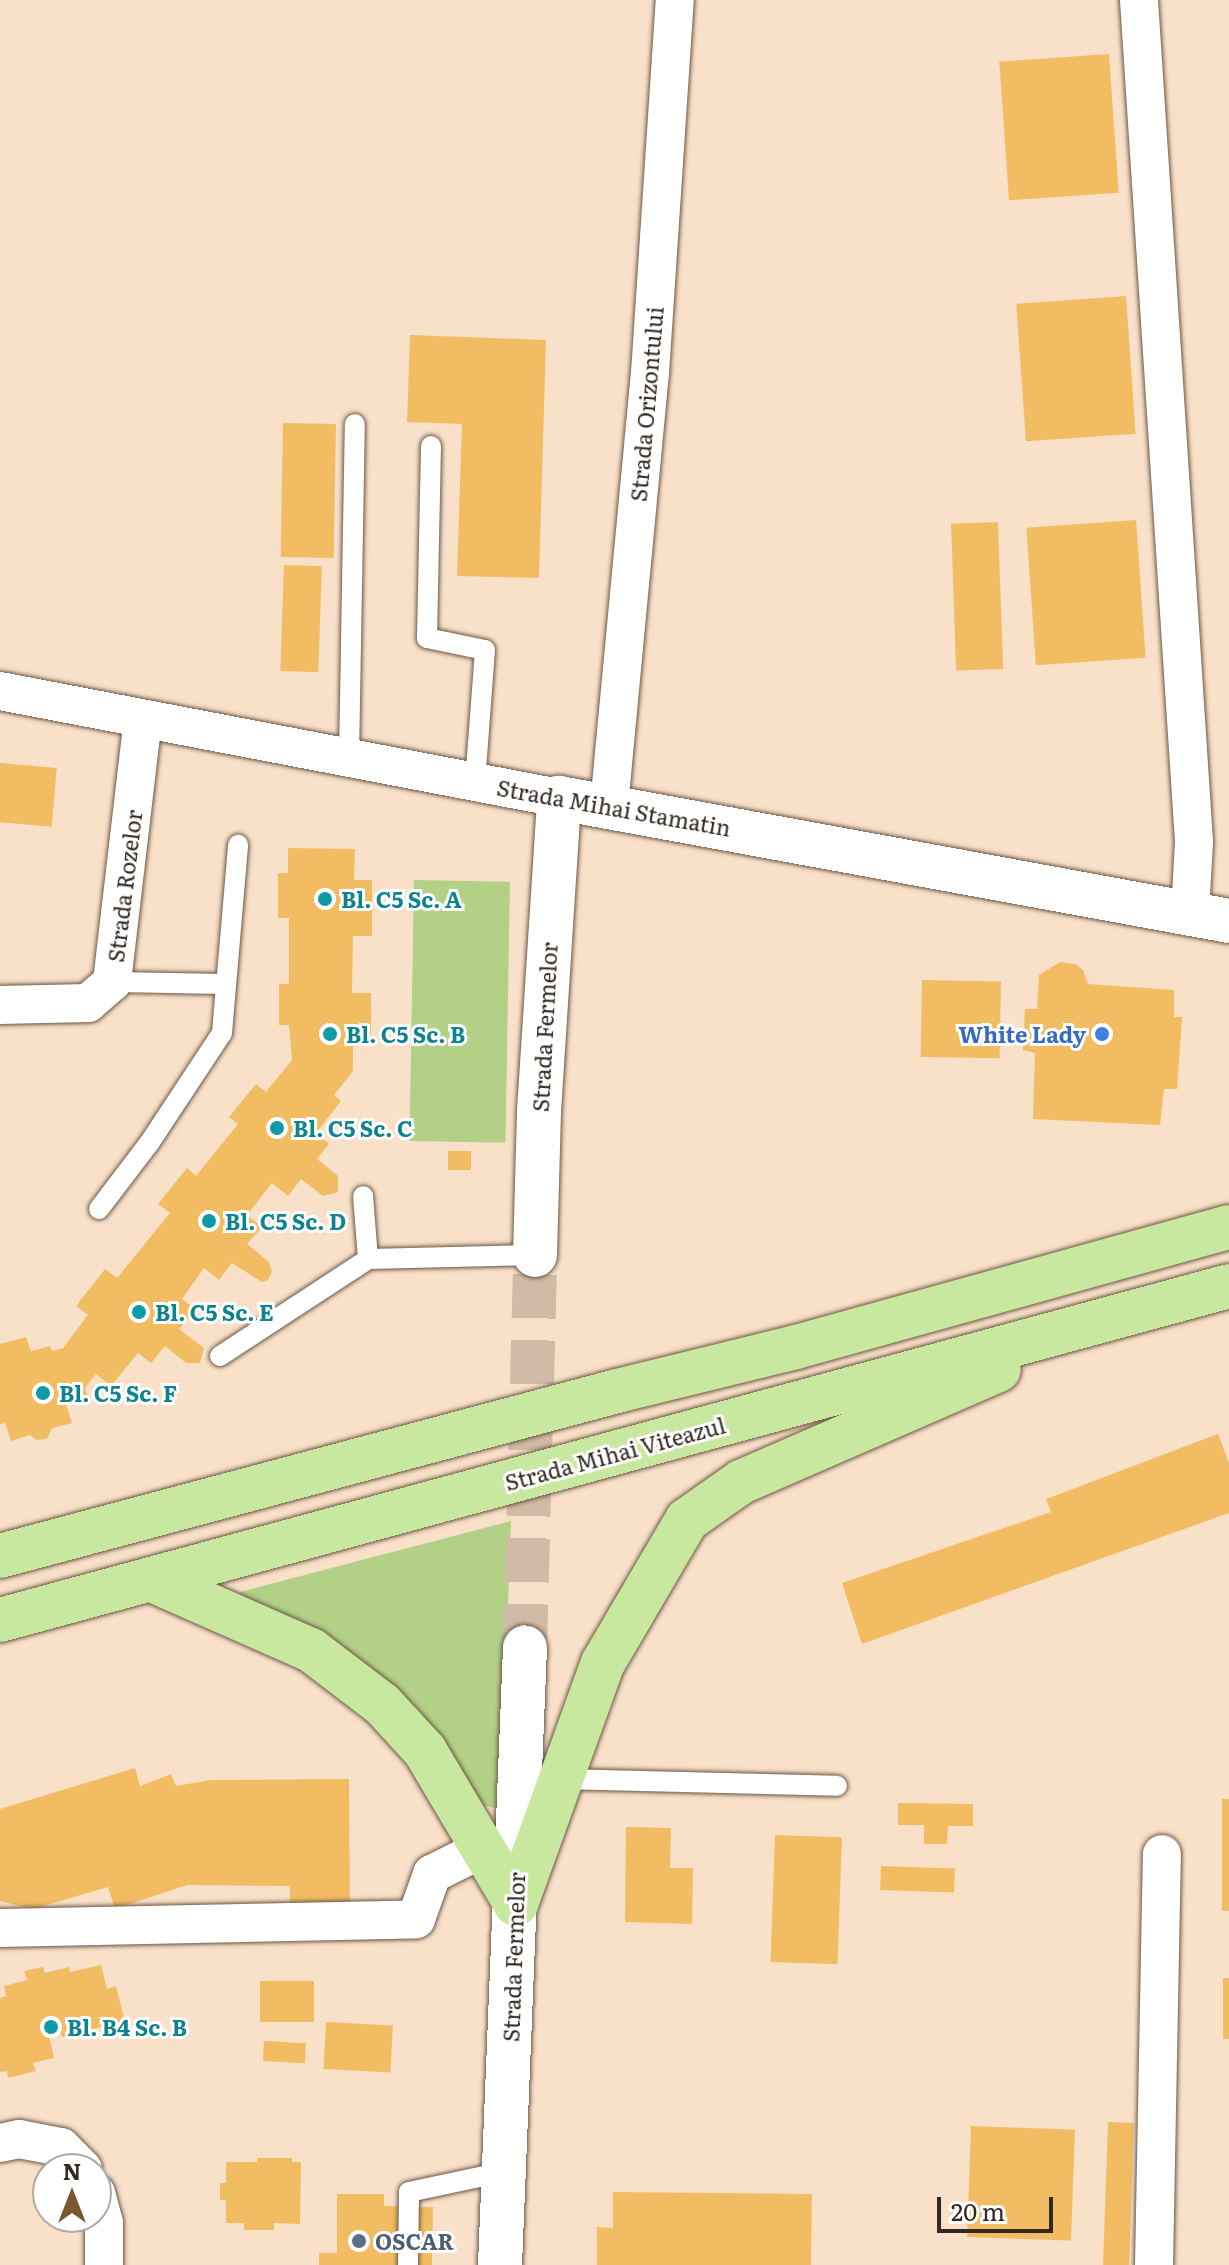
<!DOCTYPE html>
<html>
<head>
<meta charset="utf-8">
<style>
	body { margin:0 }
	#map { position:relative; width:1229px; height:2265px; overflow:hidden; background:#f9e0c9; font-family:Literata,serif }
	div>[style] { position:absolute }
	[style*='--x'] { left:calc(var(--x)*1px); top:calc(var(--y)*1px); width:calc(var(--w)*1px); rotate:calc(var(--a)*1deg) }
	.green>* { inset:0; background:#b2d187; transform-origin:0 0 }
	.building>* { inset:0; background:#f2bc63; transform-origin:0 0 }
	.secondary-tunnel>* { height:44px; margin-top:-22px; transform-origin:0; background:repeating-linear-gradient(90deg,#d1bba7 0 44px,transparent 0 66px) }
	.roads { filter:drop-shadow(0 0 2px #6c5744) drop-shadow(0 0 2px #6c5744) }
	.lane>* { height:20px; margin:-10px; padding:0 10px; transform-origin:10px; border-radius:10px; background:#fff }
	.street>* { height:38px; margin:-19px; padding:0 19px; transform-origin:19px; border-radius:19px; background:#fff }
	.secondary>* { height:44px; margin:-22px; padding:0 22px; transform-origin:22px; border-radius:22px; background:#fff }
	.primary>* { height:44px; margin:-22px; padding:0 22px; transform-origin:22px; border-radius:22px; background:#c7e89e }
	.dots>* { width:22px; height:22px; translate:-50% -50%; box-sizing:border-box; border:4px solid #fff; border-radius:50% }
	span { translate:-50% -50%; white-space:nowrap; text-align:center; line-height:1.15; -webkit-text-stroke:6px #fff; paint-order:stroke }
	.street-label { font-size:22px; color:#322820 }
	.culture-label { font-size:22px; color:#0d838f; font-weight:700 }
	.left { translate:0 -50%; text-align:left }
	.shop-label { font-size:22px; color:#366cbe; font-weight:700 }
	.right { translate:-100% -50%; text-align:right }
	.service-label { font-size:22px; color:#4e5e75; font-weight:700 }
	.north { position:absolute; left:32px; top:2153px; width:80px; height:80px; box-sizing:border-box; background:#fff; border:2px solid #ada9a6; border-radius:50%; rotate:0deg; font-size:22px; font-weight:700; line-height:32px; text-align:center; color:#322820 }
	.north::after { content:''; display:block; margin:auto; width:28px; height:36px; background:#77572d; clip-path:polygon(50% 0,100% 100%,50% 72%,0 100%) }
	.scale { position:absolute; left:937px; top:2197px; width:116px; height:36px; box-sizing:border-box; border:4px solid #322820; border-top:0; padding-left:10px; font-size:24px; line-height:28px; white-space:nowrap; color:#322820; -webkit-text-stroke:6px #fff; paint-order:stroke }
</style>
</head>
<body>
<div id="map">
	<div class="green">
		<i style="left:414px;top:880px;width:96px;height:261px;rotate:1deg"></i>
		<i style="clip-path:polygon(511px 1521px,501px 1802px,495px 1808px,481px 1805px,445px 1743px,416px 1707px,375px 1673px,237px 1597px,240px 1592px)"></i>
	</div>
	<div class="building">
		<i style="left:1109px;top:54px;width:139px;height:110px;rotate:86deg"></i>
		<i style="left:1126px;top:296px;width:138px;height:110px;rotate:86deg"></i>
		<i style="clip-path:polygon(410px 335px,546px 340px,539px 578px,457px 576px,462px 424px,407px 422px)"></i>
		<i style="left:283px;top:423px;width:53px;height:134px;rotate:1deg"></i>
		<i style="left:1136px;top:520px;width:138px;height:110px;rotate:86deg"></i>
		<i style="left:998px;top:522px;width:147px;height:47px;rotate:88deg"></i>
		<i style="left:284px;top:565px;width:38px;height:106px;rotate:2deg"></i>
		<i style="left:0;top:763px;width:57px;height:59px;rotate:5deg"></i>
		<i style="clip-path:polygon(288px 848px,355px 849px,354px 880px,372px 880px,372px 936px,353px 936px,352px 993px,371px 993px,371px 1042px,353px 1042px,353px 1071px,334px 1095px,341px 1101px,316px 1133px,329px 1144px,317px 1159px,338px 1176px,338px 1192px,323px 1196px,301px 1179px,288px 1196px,272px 1183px,247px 1215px,262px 1227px,247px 1244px,269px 1262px,272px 1272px,268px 1280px,262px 1282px,232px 1263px,219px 1280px,204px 1268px,182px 1299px,195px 1309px,179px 1329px,204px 1348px,200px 1363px,186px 1363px,165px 1346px,151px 1363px,138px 1353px,111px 1386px,96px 1374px,85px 1388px,88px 1398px,66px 1404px,72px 1423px,52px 1428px,47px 1439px,37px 1440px,30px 1435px,11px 1441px,5px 1423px,0 1424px,0 1344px,26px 1337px,31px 1351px,50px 1346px,52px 1351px,63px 1348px,88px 1315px,76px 1306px,105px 1269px,117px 1278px,170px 1213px,158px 1204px,187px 1168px,196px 1176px,238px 1124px,229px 1117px,256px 1084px,266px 1092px,292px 1060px,289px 1025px,279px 1025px,279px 984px,289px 984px,289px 918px,278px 918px,278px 873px,288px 873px)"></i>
		<i style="clip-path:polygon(1060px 962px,1075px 964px,1083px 970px,1088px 984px,1174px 990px,1174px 1017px,1182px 1017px,1177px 1089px,1164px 1089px,1160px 1125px,1033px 1119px,1035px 1053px,1023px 1050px,1025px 1009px,1037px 1009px,1039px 975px)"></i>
		<i style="left:922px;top:980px;width:79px;height:77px;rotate:1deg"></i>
		<i style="left:448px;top:1151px;width:23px;height:19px"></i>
		<i style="clip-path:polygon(1218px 1434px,1229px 1463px,1229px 1513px,862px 1644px,842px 1583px,1051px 1512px,1046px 1499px)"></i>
		<i style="clip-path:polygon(135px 1768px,140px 1786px,171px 1774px,176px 1786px,211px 1780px,349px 1779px,350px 1909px,290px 1909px,290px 1886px,187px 1885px,115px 1909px,108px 1887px,33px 1909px,0 1901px,0 1809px)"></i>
		<i style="left:1222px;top:1799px;width:7px;height:112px"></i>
		<i style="clip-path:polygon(898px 1803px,973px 1804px,973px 1826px,948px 1826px,947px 1844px,924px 1844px,924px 1825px,898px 1825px)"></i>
		<i style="clip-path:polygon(626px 1827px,671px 1828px,670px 1868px,693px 1868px,692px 1924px,625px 1922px)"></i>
		<i style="left:775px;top:1835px;width:67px;height:127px;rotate:2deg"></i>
		<i style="left:881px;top:1866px;width:74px;height:24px;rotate:2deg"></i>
		<i style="clip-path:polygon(101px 1965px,107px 1989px,116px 1986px,125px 2021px,62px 2037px,61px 2033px,49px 2036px,54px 2058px,33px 2063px,36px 2071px,8px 2078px,7px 2071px,0 2072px,0 1998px,6px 1996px,4px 1986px,27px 1980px,24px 1971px,43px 1967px,45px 1973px,69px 1967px,70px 1972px)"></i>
		<i style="left:1223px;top:1978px;width:6px;height:61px"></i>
		<i style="left:260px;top:1981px;width:54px;height:41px"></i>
		<i style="left:326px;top:2022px;width:67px;height:47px;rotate:3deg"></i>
		<i style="left:264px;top:2041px;width:42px;height:20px;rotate:3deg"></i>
		<i style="left:1108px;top:2122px;width:26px;height:143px;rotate:2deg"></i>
		<i style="left:971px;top:2126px;width:104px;height:111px;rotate:2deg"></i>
		<i style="clip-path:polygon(257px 2158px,292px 2158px,292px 2162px,301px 2162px,300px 2224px,274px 2223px,274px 2230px,244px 2230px,244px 2223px,226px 2223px,226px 2200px,220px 2200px,220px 2183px,226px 2183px,226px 2162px,257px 2162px)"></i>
		<i style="clip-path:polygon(613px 2192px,812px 2194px,811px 2265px,597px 2265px,597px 2227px,613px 2228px)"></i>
		<i style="clip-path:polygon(337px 2194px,384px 2194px,384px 2206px,433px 2207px,432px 2265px,319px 2265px,319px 2253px,337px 2253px)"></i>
	</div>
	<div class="secondary-tunnel">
		<i style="--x:525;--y:1648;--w:393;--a:-88.5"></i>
	</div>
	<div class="roads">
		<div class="lane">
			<i style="--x:431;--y:446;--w:192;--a:91.2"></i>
			<i style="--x:427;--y:638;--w:59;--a:11.7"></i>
			<i style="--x:485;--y:650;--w:132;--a:94.3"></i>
			<i style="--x:349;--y:758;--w:334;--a:-89"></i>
			<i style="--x:112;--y:982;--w:114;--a:1"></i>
			<i style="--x:99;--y:1209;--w:84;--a:-52.7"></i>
			<i style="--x:150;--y:1142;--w:131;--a:-56.6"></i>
			<i style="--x:222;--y:1033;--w:189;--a:-85.1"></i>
			<i style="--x:368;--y:1259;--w:167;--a:-1.4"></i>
			<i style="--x:220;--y:1356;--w:177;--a:-33.2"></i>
			<i style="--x:368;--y:1259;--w:63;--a:-94.5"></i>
			<i style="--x:560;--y:1779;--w:277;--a:1.4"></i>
			<i style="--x:408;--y:2265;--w:73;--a:-89.2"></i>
			<i style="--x:409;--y:2192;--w:96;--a:-12"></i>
		</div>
		<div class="street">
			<i style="--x:1139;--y:0;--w:844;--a:86.26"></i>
			<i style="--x:1194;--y:842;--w:71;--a:93.2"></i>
			<i style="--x:0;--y:691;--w:569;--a:10.84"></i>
			<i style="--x:609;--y:806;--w:435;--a:-84.6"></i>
			<i style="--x:650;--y:373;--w:374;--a:-86.2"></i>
			<i style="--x:0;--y:1005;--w:88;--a:-1.3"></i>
			<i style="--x:88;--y:1003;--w:32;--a:-41"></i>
			<i style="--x:112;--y:982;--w:265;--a:-83.3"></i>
			<i style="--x:0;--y:1928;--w:416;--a:-1.2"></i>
			<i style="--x:416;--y:1919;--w:48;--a:-70.4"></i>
			<i style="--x:432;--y:1874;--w:58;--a:-26.6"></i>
			<i style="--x:0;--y:2143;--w:19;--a:-12"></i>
			<i style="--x:19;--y:2139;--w:43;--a:10.8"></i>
			<i style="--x:61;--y:2147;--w:31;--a:45"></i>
			<i style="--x:96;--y:2193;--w:31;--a:75"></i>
			<i style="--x:104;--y:2223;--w:42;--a:90"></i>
			<i style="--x:1154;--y:2265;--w:411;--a:-88.9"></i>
		</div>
		<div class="secondary">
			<i style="--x:535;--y:1255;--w:144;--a:-88.4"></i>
			<i style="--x:539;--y:1111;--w:314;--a:-86.3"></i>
			<i style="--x:559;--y:798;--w:681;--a:10.4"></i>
			<i style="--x:500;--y:2265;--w:618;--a:-87.68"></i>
		</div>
		<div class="primary">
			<i style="--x:0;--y:1556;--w:639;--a:-14.97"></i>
			<i style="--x:617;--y:1391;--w:184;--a:-13.8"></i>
			<i style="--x:796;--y:1347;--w:449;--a:-15.5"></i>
			<i style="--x:152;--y:1580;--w:174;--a:23.8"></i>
			<i style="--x:311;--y:1650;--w:89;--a:37.3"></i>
			<i style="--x:382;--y:1704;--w:64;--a:47.5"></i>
			<i style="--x:425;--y:1751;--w:178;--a:59.3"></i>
			<i style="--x:0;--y:1620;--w:1274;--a:-15.2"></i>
			<i style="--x:516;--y:1904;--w:256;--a:-70.2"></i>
			<i style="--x:603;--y:1663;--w:166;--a:-59.6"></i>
			<i style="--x:687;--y:1520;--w:66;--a:-35.1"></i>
			<i style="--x:741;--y:1482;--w:281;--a:-23.5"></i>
		</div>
	</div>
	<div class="dots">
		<i style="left:325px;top:899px;background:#0f9aa8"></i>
		<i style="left:330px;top:1034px;background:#0f9aa8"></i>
		<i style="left:1102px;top:1034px;background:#3f7fe0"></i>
		<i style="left:277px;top:1128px;background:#0f9aa8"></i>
		<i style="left:209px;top:1221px;background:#0f9aa8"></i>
		<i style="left:139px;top:1312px;background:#0f9aa8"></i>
		<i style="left:43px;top:1393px;background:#0f9aa8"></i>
		<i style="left:51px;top:2027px;background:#0f9aa8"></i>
		<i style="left:359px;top:2241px;background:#5c6f8a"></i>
	</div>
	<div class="street-label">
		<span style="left:646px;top:404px;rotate:-85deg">Strada Orizontului</span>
		<span style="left:614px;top:807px;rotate:10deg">Strada Mihai Stamatin</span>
		<span style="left:124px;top:886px;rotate:-83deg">Strada Rozelor</span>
		<span style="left:544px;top:1027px;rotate:-87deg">Strada Fermelor</span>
		<span style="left:615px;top:1453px;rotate:-15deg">Strada Mihai Viteazul</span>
		<span style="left:513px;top:1957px;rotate:-88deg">Strada Fermelor</span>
	</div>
	<div class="culture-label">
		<span class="left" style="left:341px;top:899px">Bl. C5 Sc. A</span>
		<span class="left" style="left:346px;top:1034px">Bl. C5 Sc. B</span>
		<span class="left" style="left:293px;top:1128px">Bl. C5 Sc. C</span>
		<span class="left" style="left:225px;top:1221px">Bl. C5 Sc. D</span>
		<span class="left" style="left:155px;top:1312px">Bl. C5 Sc. E</span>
		<span class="left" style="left:59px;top:1393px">Bl. C5 Sc. F</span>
		<span class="left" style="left:67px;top:2027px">Bl. B4 Sc. B</span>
	</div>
	<div class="shop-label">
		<span class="right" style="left:1086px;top:1034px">White Lady</span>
	</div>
	<div class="service-label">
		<span class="left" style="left:375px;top:2241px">OSCAR</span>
	</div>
	<div class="north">N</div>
	<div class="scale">20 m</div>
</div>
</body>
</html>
